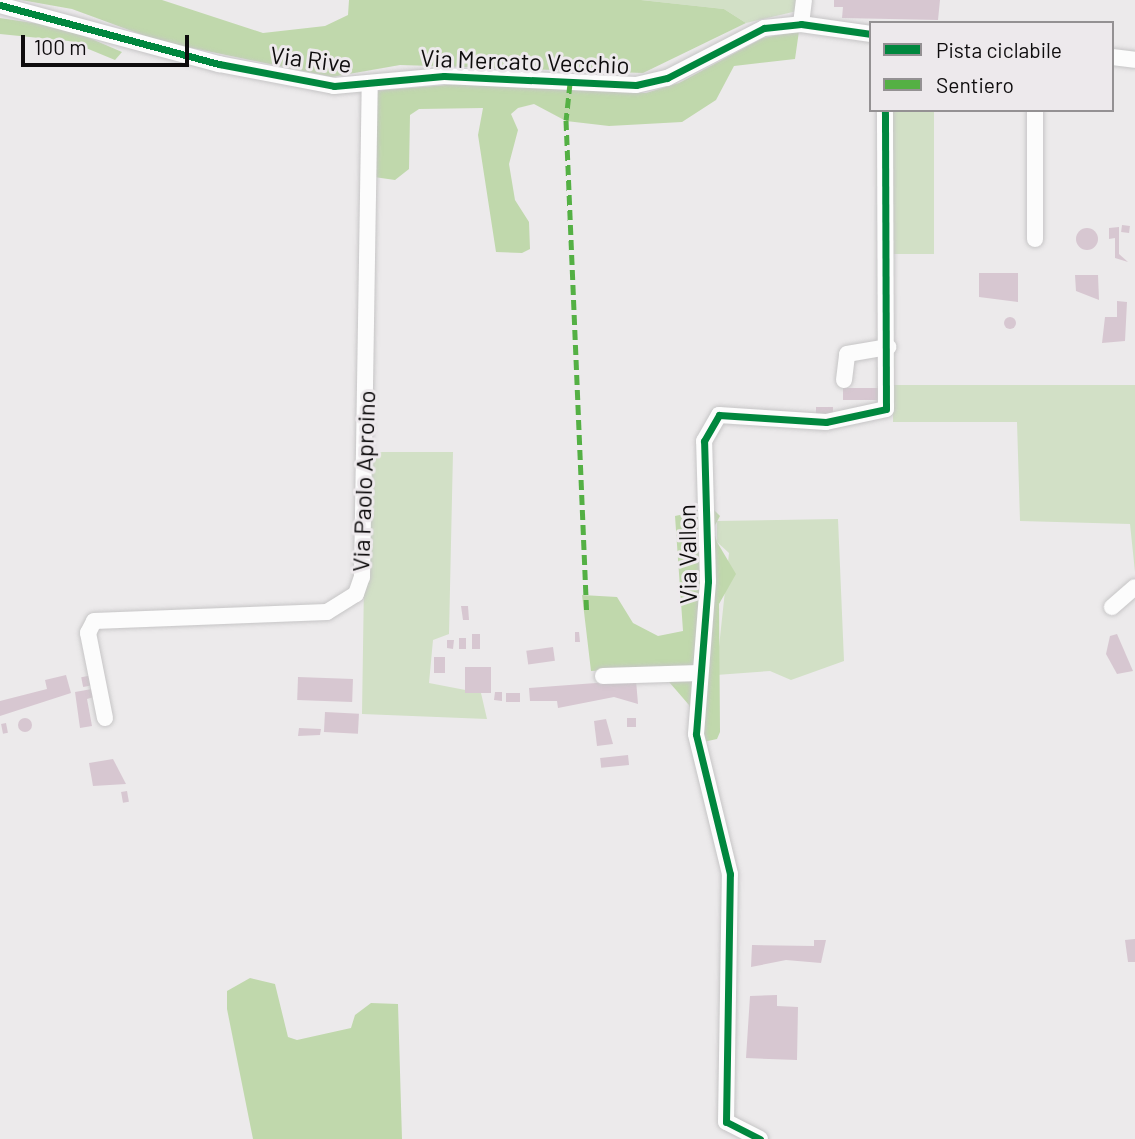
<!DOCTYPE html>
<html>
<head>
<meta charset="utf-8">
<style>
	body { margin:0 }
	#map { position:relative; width:1135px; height:1139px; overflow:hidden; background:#eceaeb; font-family:Barlow,sans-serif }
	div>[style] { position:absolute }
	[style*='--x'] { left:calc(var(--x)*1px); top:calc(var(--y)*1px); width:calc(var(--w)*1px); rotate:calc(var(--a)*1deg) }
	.green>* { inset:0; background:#d2e0c6; transform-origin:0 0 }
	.forest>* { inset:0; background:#c0d8ac }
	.building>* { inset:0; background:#d7c7d1; transform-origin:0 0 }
	.round { border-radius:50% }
	.roads { filter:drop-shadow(0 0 2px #c6c5c6) drop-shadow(0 0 2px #c6c5c6) }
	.minor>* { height:16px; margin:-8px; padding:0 8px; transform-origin:8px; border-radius:8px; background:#fcfcfc }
	.quiet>* { height:5px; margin-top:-2.5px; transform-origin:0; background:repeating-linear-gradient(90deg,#54b044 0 10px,transparent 0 15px) }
	.cycleway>* { height:7px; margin:-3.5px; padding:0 3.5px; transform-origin:3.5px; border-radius:3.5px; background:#00873e }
	span { translate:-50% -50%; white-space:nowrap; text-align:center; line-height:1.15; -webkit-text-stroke:6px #ede9ec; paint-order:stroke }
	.street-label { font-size:24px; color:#0e0c0d }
	.legend { position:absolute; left:869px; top:21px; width:245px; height:91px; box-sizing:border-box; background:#ede9ec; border:2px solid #949193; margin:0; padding:9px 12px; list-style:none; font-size:21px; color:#0e0c0d }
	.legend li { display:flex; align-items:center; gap:14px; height:35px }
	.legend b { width:35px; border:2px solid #949193 }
	.scale { position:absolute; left:21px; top:35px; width:168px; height:32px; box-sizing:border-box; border:4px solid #0e0c0d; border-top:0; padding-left:9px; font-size:21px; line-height:24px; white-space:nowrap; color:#0e0c0d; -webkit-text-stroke:5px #ede9ec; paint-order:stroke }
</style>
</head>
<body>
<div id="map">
	<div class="green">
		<i style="clip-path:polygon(641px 0,798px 0,797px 11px,746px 23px,724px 9px)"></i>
		<i style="left:893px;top:110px;width:41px;height:144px"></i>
		<i style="clip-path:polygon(893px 385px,1135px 385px,1135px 572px,1130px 524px,1020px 521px,1017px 422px,893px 422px)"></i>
		<i style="clip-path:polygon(366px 452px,453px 452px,449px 634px,433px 640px,429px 683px,481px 693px,487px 719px,362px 714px)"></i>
		<i style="clip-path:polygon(838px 519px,844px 661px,791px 680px,770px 671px,716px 675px,729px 553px,717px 542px,717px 521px)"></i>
	</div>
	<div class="forest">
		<i style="clip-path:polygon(21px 0,162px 0,263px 33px,325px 26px,348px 15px,349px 0,641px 0,724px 9px,746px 23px,643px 73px,400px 65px,332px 77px,159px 41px,72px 9px)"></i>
		<i style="clip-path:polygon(0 18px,66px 28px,122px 52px,115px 60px,69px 41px,0 34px)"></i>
		<i style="clip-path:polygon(799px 31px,795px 59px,734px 66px,716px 100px,682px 122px,609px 126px,566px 121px,534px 104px,518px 108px,511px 114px,518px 130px,509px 164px,515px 200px,529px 222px,530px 249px,522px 253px,496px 252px,478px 135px,483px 108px,419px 109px,410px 115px,409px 169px,395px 180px,374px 177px,373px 91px,459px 84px,646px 93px,679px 83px,763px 38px)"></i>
		<i style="clip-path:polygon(712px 508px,720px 516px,713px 529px,717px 542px,736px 574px,719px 604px,720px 732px,717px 739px,703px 742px,689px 705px,657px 668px,591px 671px,582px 595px,617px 597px,633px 623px,658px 636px,683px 631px,675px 516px)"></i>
		<i style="clip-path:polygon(250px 978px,275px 984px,288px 1037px,297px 1040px,351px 1028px,355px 1015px,371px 1003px,398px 1004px,402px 1139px,253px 1139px,227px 1009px,227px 991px)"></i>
	</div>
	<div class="building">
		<i style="clip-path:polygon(834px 0,940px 0,938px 20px,842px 18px,843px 7px,834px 7px)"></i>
		<i style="left:1122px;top:225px;width:8px;height:7px;rotate:7deg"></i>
		<i style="clip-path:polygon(1119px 227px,1119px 254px,1128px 262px,1115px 258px,1115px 238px,1109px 239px,1109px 228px)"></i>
		<i class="round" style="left:1076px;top:228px;width:22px;height:22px"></i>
		<i style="clip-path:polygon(979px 273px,1018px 273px,1018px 302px,979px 297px)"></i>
		<i style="clip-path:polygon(1075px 275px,1098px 275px,1099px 300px,1076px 291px)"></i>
		<i style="clip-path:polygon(1117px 301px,1127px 302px,1125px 341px,1102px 343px,1105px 317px,1117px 317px)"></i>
		<i class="round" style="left:1004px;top:317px;width:12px;height:12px"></i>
		<i style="left:881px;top:388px;width:12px;height:38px;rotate:90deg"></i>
		<i style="left:816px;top:407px;width:17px;height:8px"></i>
		<i style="clip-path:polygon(461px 606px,468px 606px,469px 620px,463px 620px)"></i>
		<i style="clip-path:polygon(575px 632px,579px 632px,580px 642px,575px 642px)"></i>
		<i style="left:472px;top:634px;width:8px;height:15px"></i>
		<i style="clip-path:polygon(1117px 634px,1133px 671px,1117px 674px,1106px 654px,1110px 636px)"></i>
		<i style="left:459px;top:638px;width:7px;height:11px"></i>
		<i style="clip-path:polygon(447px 640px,454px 640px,453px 649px,447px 648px)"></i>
		<i style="left:553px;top:647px;width:14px;height:27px;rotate:82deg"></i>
		<i style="left:434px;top:657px;width:11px;height:16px"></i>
		<i style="left:465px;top:667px;width:26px;height:26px"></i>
		<i style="clip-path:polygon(66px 675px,71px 693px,0 716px,0 701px,47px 689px,45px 680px)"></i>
		<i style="left:93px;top:675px;width:10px;height:12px;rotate:79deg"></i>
		<i style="left:298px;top:677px;width:55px;height:23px;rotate:2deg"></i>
		<i style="clip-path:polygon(636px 680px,638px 704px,614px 697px,558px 708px,557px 701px,530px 701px,529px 688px)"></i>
		<i style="clip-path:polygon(92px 689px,94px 697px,87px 699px,92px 726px,80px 728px,75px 692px)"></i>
		<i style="clip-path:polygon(495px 692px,502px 692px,502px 701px,494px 700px)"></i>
		<i style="left:506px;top:693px;width:14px;height:9px"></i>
		<i style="left:325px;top:712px;width:34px;height:20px;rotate:3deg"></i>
		<i style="left:627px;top:718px;width:9px;height:9px"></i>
		<i class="round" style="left:18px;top:718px;width:14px;height:14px"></i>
		<i style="clip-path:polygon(606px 719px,613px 744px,597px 746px,594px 721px)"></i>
		<i style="left:6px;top:723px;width:10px;height:5px;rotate:79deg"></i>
		<i style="clip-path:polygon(299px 728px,321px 729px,320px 735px,298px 736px)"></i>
		<i style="left:628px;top:755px;width:10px;height:28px;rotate:84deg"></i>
		<i style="clip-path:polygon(113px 759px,126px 784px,93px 786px,89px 763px)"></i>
		<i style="left:127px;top:791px;width:11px;height:6px;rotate:80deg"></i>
		<i style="clip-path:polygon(1135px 939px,1135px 962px,1128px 962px,1125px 940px)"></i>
		<i style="clip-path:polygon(814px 940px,826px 940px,821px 963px,786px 960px,751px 967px,752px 945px,814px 946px)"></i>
		<i style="clip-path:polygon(777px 995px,777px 1006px,798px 1007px,797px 1060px,746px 1058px,750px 996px)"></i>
	</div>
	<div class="roads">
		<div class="minor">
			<i style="--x:0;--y:5;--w:227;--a:15.1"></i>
			<i style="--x:219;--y:64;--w:117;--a:10.8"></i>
			<i style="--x:334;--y:86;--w:110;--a:-5.2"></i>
			<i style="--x:444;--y:76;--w:192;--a:2.7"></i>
			<i style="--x:636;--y:85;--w:32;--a:-13"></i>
			<i style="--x:667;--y:78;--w:109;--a:-27.3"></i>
			<i style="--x:764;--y:28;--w:37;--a:-6"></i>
			<i style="--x:801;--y:24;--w:71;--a:8.1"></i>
			<i style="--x:801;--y:24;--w:24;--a:-83"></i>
			<i style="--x:1112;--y:57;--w:23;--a:7"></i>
			<i style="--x:1035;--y:110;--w:129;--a:90"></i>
			<i style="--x:844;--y:380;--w:26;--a:-83"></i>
			<i style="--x:847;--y:354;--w:42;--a:-9.7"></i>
			<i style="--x:1112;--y:607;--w:30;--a:-41"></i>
			<i style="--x:603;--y:676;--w:97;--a:-1.8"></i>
			<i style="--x:105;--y:718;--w:87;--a:-101.3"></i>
			<i style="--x:88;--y:633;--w:13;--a:-63"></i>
			<i style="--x:94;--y:621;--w:233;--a:-2.2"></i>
			<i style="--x:327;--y:612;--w:34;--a:-32"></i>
			<i style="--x:356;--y:594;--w:18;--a:-71"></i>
			<i style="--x:362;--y:577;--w:493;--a:-89.1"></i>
			<i style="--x:760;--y:1139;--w:38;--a:-153"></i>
			<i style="--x:726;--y:1122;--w:248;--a:-89.1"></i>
			<i style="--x:730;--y:874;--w:144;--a:-103.7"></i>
			<i style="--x:696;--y:734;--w:153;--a:-85.5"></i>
			<i style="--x:708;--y:581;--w:140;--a:-91.6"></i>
			<i style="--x:704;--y:441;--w:30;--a:-60"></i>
			<i style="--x:719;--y:415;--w:107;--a:3.7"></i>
			<i style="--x:826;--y:422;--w:61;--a:-12.2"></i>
			<i style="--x:886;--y:409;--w:299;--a:-90.2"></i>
		</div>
	</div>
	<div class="quiet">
		<i style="--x:570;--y:83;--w:37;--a:96"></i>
		<i style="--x:566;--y:120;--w:494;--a:87.6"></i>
	</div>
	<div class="cycleway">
		<i style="--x:0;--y:5;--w:227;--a:15.1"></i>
		<i style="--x:219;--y:64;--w:117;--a:10.8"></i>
		<i style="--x:334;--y:86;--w:110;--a:-5.2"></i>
		<i style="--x:444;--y:76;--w:192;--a:2.7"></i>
		<i style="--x:636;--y:85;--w:32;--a:-13"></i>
		<i style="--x:667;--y:78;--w:109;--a:-27.3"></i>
		<i style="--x:764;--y:28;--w:37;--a:-6"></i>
		<i style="--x:801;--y:24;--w:71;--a:8.1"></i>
		<i style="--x:760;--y:1139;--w:38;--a:-153"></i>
		<i style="--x:726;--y:1122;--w:248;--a:-89.1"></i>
		<i style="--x:730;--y:874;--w:144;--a:-103.7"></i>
		<i style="--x:696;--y:734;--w:153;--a:-85.5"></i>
		<i style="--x:708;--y:581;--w:140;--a:-91.6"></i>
		<i style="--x:704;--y:441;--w:30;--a:-60"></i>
		<i style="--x:719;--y:415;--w:107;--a:3.7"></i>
		<i style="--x:826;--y:422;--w:61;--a:-12.2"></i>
		<i style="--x:886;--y:409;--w:299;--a:-90.2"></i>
	</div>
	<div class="street-label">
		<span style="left:311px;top:59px;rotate:7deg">Via Rive</span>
		<span style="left:525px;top:61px;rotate:2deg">Via Mercato Vecchio</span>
		<span style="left:363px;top:481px;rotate:-88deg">Via Paolo Aproino</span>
		<span style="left:687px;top:554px;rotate:-91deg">Via Vallon</span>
	</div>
	<ul class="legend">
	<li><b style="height:9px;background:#00873e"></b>Pista ciclabile</li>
	<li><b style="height:9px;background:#54b044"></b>Sentiero</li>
	</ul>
	<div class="scale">100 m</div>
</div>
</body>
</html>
